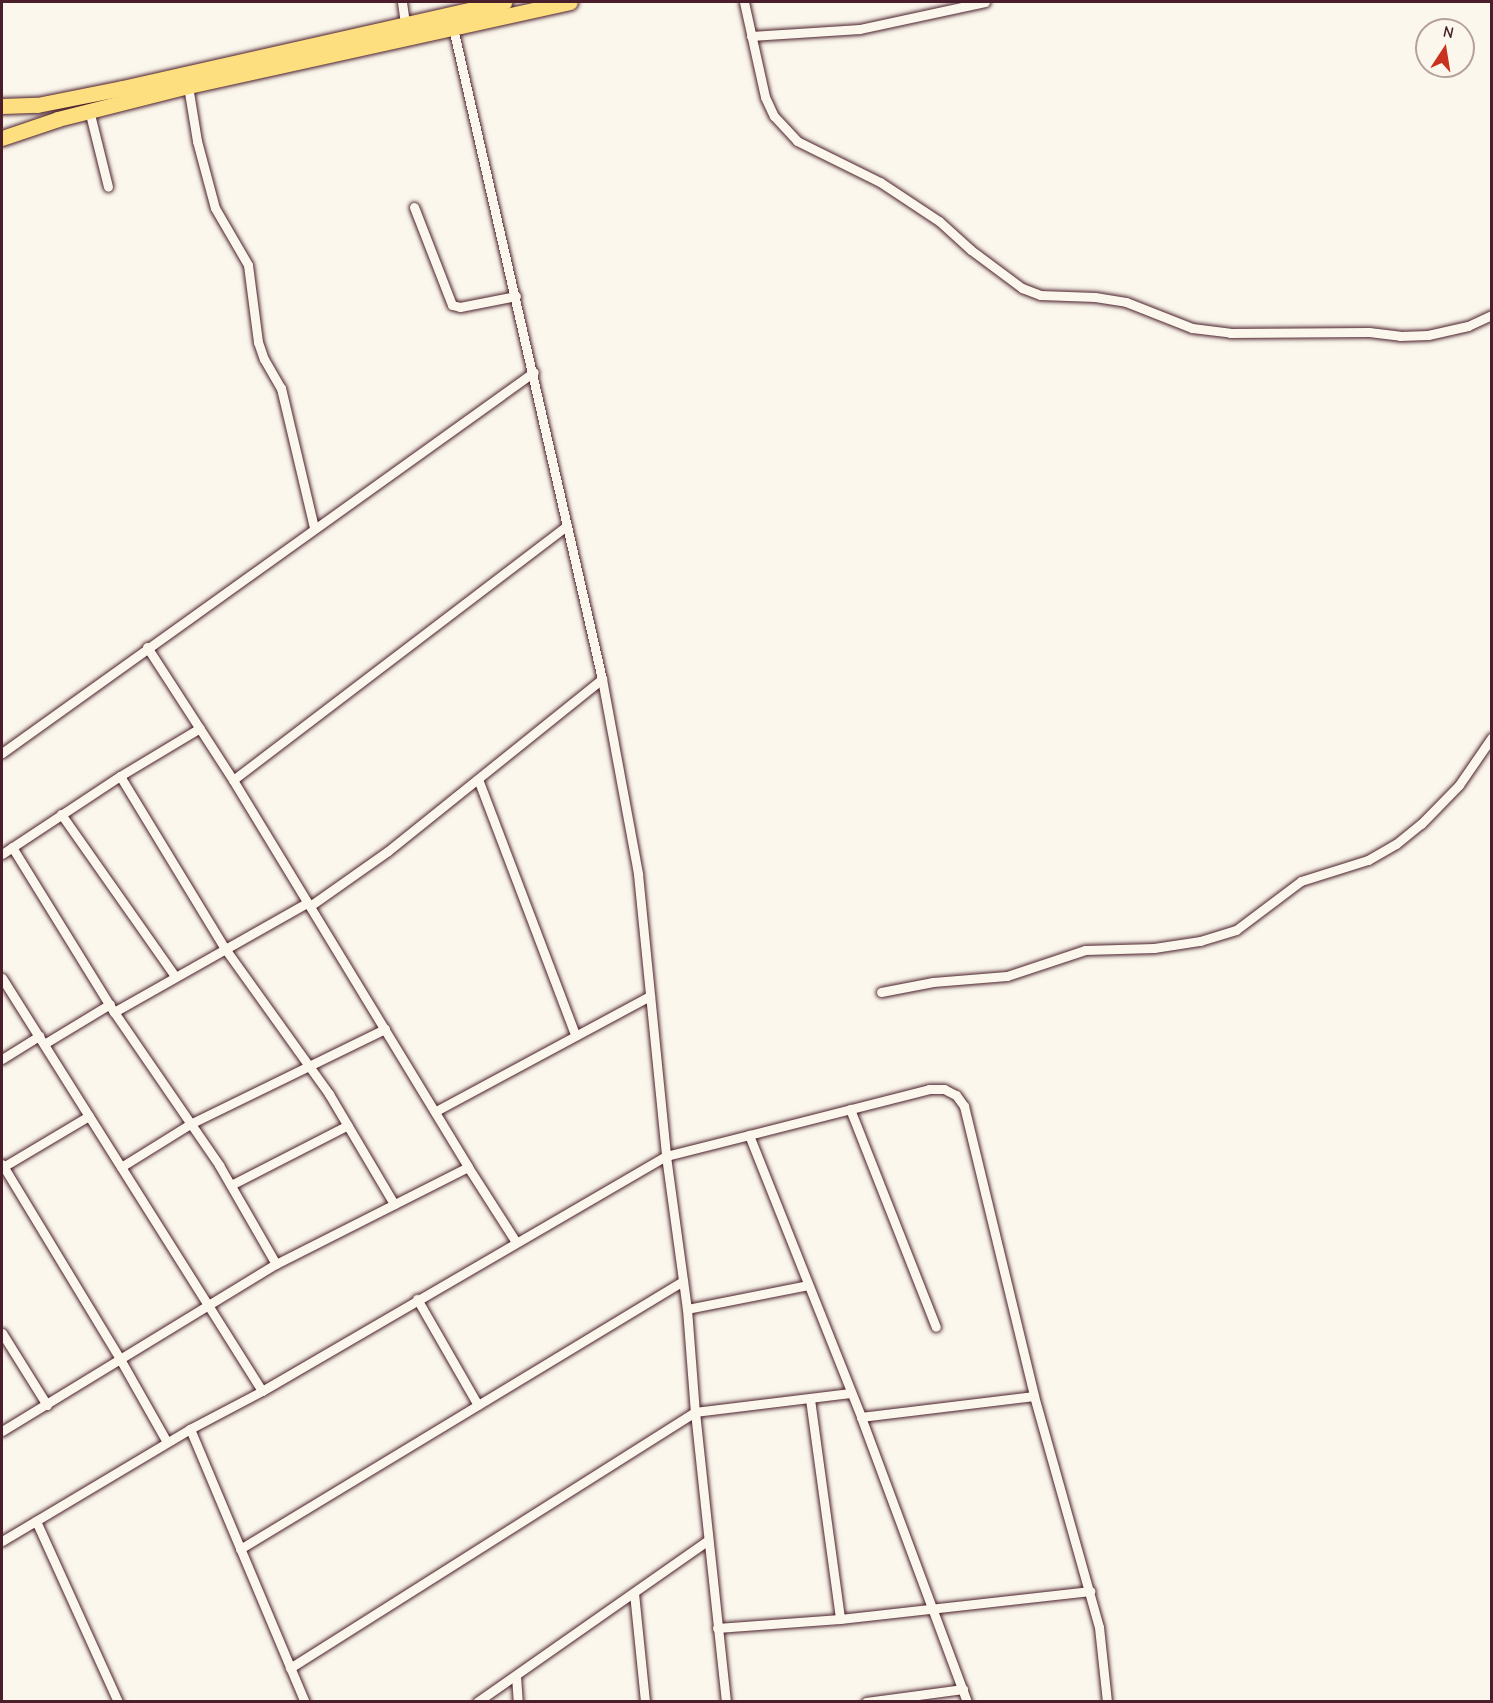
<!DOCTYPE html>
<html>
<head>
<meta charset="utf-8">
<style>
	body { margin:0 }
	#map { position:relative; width:1493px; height:1703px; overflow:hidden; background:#fbf7ec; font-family:"Comic Neue",sans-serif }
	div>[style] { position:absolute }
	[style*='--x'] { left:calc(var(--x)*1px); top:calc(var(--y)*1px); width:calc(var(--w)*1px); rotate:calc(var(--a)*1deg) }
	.roads { filter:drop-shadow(0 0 2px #4a1f2b) drop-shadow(0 0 2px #4a1f2b) }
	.street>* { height:9px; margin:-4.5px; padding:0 4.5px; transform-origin:4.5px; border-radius:4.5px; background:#fbf7ec }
	.primary>* { height:15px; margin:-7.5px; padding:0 7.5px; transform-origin:7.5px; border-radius:7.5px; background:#fedf80 }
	span { translate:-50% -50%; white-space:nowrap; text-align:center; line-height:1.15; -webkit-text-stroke:6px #fbf7ec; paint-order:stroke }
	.frame { position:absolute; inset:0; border:3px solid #4a1f2b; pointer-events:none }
	.north { position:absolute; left:1415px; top:18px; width:60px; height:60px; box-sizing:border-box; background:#fbf7ec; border:2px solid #b4a19f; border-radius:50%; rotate:12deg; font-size:16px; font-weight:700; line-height:24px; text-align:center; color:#4a1f2b }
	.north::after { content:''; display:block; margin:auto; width:21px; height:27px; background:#c8321e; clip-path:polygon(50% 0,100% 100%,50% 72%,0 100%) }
</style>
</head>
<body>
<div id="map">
	<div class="roads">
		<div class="street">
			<i style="--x:402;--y:2;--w:22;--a:82"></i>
			<i style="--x:744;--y:2;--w:97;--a:77.5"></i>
			<i style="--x:765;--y:97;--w:21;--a:65"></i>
			<i style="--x:774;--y:116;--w:34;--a:47"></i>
			<i style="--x:797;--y:141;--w:93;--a:26.3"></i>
			<i style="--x:880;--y:182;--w:71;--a:33.5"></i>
			<i style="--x:939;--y:221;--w:43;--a:42.2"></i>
			<i style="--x:971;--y:250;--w:64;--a:36.7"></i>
			<i style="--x:1022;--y:288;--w:19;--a:21"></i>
			<i style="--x:1040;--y:295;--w:55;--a:2.1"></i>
			<i style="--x:1095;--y:297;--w:31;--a:9"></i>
			<i style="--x:1126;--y:302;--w:71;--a:21.5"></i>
			<i style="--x:1192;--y:328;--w:38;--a:7"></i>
			<i style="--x:1230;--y:333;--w:139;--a:-0.4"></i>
			<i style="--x:1369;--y:332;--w:31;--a:7"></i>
			<i style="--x:1400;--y:336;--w:28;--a:-2"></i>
			<i style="--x:1428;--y:335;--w:41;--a:-12.7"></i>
			<i style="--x:1468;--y:326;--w:26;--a:-25"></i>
			<i style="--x:453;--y:28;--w:668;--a:77.11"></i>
			<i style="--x:602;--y:679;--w:198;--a:79.5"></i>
			<i style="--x:638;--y:874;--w:283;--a:84.3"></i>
			<i style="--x:666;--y:1156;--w:154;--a:82.2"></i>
			<i style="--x:687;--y:1309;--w:103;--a:85.6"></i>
			<i style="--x:695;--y:1412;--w:292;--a:83.9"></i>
			<i style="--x:751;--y:36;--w:109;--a:-3.7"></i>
			<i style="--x:860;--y:29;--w:128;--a:-12.2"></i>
			<i style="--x:188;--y:86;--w:56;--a:80.7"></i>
			<i style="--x:197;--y:141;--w:69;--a:75"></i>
			<i style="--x:215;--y:208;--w:66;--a:59.9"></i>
			<i style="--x:248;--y:265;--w:78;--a:82.6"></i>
			<i style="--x:258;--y:342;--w:18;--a:71"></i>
			<i style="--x:264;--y:359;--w:34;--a:60"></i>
			<i style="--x:281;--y:388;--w:144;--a:76.7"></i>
			<i style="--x:89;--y:110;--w:79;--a:76.1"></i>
			<i style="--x:414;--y:207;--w:105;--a:68.8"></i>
			<i style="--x:452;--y:305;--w:8;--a:14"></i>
			<i style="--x:460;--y:307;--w:57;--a:-11.1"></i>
			<i style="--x:147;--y:647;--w:158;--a:57.1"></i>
			<i style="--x:233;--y:780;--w:453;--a:58.7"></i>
			<i style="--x:468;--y:1167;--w:89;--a:57.4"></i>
			<i style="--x:2;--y:753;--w:654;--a:-35.61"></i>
			<i style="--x:120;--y:776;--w:204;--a:58.7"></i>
			<i style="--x:226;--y:950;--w:177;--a:54.4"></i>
			<i style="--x:329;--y:1094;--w:128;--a:59.4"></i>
			<i style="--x:478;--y:779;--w:273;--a:69.2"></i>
			<i style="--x:233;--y:780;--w:420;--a:-37.3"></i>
			<i style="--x:61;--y:814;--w:198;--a:54.9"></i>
			<i style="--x:12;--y:847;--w:194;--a:58.3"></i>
			<i style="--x:114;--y:1012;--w:186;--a:55.5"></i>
			<i style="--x:219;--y:1165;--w:114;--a:60.1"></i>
			<i style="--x:2;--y:854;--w:141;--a:-33.5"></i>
			<i style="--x:120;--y:776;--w:93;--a:-31"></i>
			<i style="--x:310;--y:906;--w:95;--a:-35.2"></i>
			<i style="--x:388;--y:851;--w:275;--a:-38.8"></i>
			<i style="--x:2;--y:978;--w:488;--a:57.8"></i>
			<i style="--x:881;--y:992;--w:53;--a:-10.9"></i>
			<i style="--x:933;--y:982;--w:74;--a:-4.6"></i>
			<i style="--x:1007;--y:976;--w:82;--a:-18.4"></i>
			<i style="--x:1085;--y:950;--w:69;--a:-1.7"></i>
			<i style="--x:1154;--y:948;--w:47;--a:-8.7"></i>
			<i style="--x:1200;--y:941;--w:38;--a:-17"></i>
			<i style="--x:1236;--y:930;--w:81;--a:-37"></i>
			<i style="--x:1301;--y:881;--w:70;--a:-17.4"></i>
			<i style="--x:1368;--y:860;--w:32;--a:-30"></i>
			<i style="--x:1396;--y:844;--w:32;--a:-39"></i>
			<i style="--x:1421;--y:824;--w:54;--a:-45.7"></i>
			<i style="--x:1459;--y:785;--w:58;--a:-55.5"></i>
			<i style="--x:114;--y:1012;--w:222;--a:-29.5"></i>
			<i style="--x:44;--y:1044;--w:77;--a:-31.2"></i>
			<i style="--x:2;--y:1059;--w:44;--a:-31.9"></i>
			<i style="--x:850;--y:1109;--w:234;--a:68.5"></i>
			<i style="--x:436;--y:1111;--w:243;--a:-28.3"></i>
			<i style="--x:749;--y:1135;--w:186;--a:-14.3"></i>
			<i style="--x:929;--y:1089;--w:15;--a:0"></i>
			<i style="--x:944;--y:1089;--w:13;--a:27"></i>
			<i style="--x:956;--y:1095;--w:14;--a:54"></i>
			<i style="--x:964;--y:1106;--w:298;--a:76.4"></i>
			<i style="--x:1034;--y:1396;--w:240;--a:74.3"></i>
			<i style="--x:1099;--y:1627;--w:75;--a:83.9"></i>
			<i style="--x:2;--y:1164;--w:228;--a:58.8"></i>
			<i style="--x:120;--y:1359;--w:95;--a:60.5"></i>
			<i style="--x:3;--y:1167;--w:100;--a:-30.7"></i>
			<i style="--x:121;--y:1167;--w:81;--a:-31.9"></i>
			<i style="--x:190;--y:1124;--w:217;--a:-26"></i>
			<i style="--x:231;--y:1185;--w:131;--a:-27.1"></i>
			<i style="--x:417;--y:1299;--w:122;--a:60.1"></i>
			<i style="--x:687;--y:1309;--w:123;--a:-11.2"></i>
			<i style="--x:2;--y:1333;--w:85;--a:58"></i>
			<i style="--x:810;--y:1399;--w:222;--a:82.2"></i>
			<i style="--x:861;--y:1417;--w:174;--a:-6.9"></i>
			<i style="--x:190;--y:1429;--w:296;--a:67.2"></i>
			<i style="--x:2;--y:1431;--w:321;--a:-31.4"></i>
			<i style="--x:276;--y:1264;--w:215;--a:-26.8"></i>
			<i style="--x:36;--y:1521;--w:199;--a:65.6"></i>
			<i style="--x:2;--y:1541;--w:219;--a:-30.8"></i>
			<i style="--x:190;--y:1429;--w:81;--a:-27.8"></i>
			<i style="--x:262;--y:1391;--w:467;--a:-30.2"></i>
			<i style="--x:666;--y:1156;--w:86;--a:-14.2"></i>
			<i style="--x:749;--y:1135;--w:303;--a:68.3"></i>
			<i style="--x:861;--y:1417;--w:304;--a:69.6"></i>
			<i style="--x:240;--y:1549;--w:518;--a:-31.17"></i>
			<i style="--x:634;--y:1593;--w:110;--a:84.2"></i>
			<i style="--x:717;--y:1628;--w:123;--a:-4.2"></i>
			<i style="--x:840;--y:1619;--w:252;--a:-6.4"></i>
			<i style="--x:290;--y:1668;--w:479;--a:-32.3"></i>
			<i style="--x:695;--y:1412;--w:156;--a:-7"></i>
			<i style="--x:516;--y:1676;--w:26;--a:86"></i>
			<i style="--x:477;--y:1702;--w:282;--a:-35"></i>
			<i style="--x:866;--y:1702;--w:98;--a:-7.6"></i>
		</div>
		<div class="primary">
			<i style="--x:2;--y:106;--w:35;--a:-2"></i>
			<i style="--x:37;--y:105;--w:88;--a:-11.2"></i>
			<i style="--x:123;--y:88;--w:391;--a:-12.7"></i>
			<i style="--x:2;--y:138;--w:59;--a:-18.7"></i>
			<i style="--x:58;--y:119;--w:134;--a:-14.2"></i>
			<i style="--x:188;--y:86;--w:391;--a:-12.4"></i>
		</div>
	</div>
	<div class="frame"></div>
	<div class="north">N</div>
</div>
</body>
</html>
